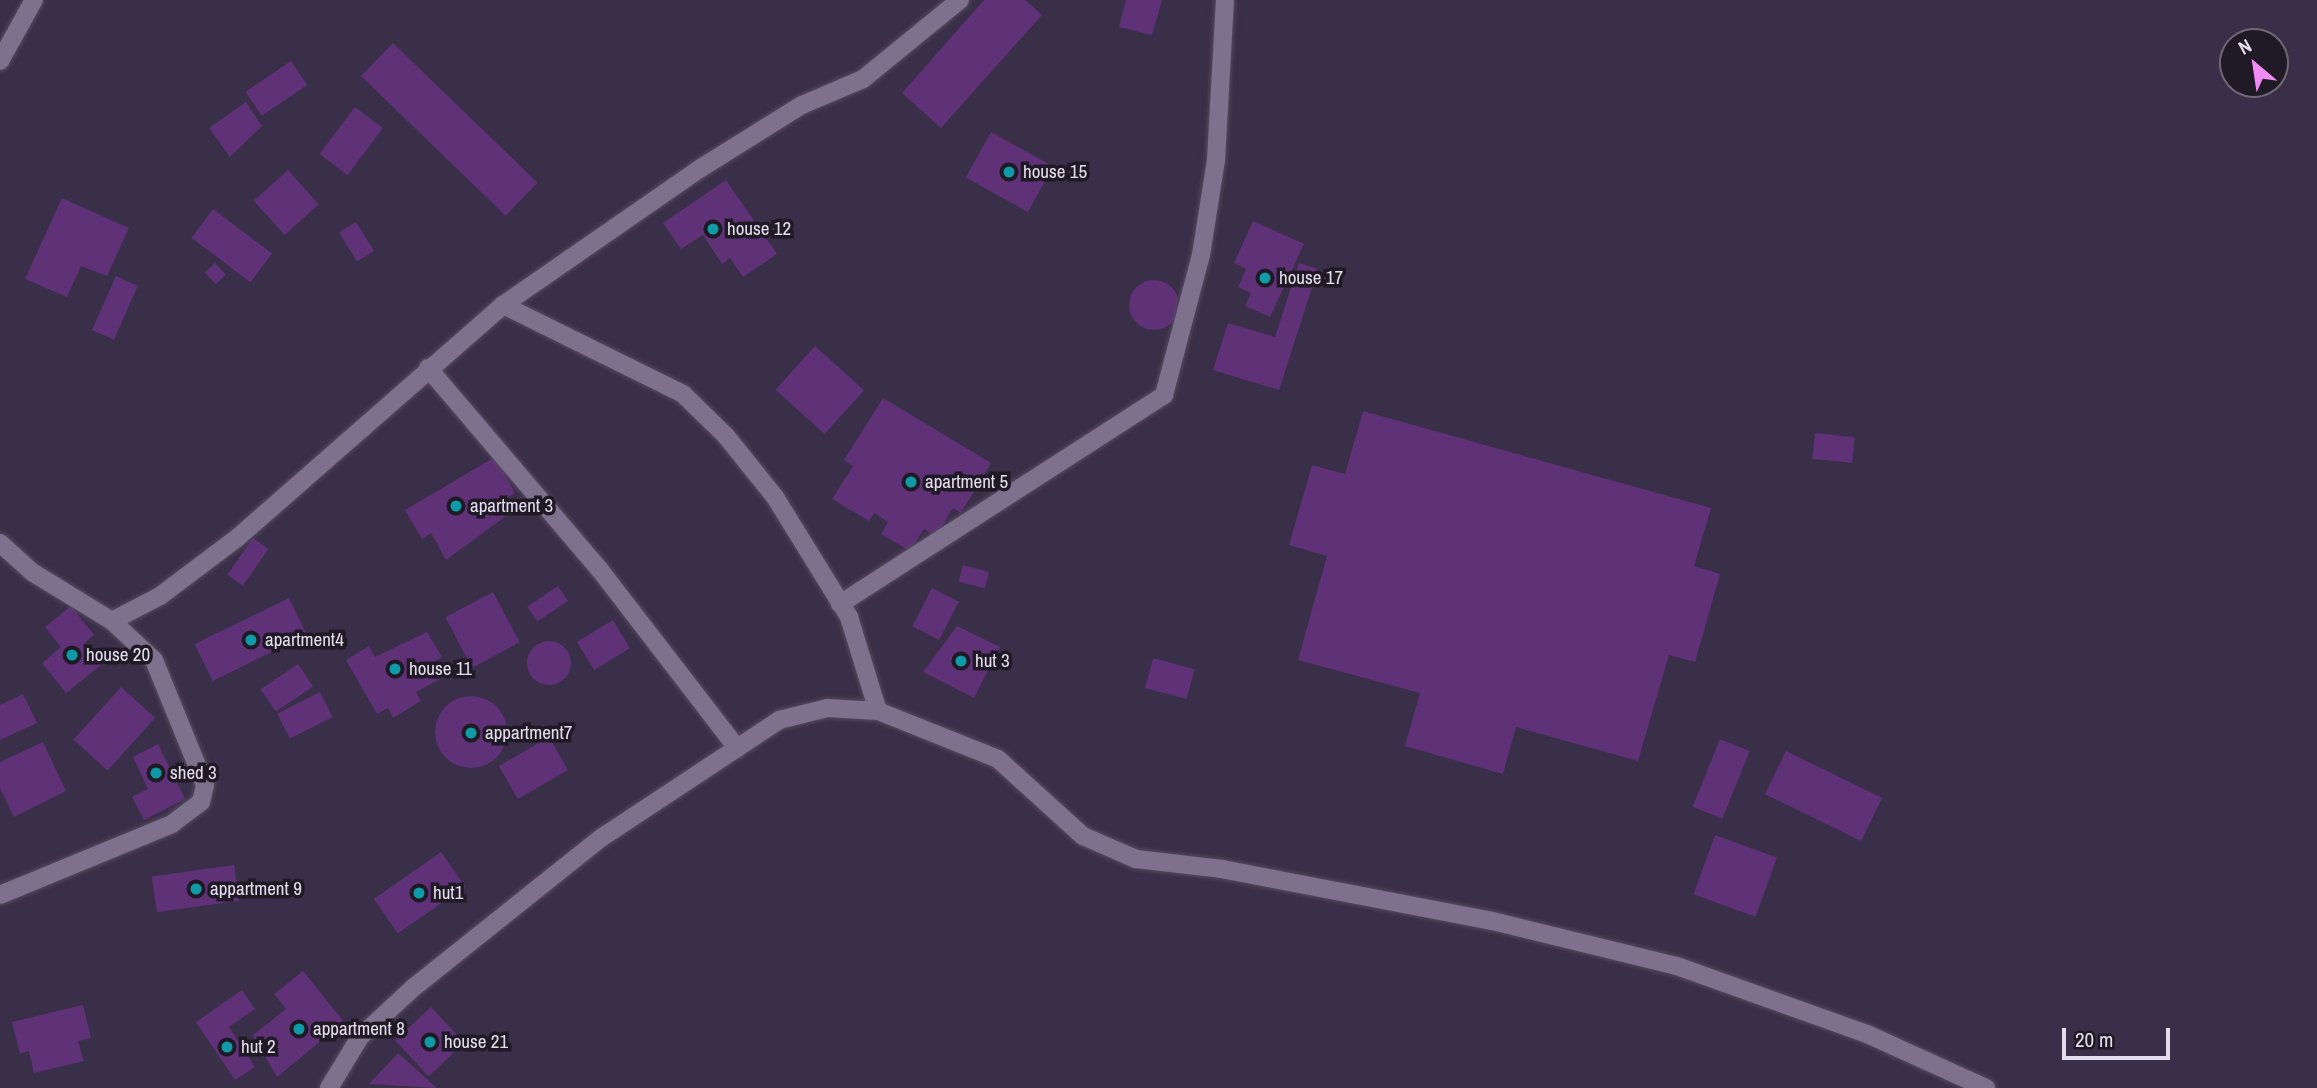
<!DOCTYPE html>
<html>
<head>
<meta charset="utf-8">
<style>
	body { margin:0 }
	#map { position:relative; width:2317px; height:1088px; overflow:hidden; background:#3a2f48; font-family:"Archivo Narrow",sans-serif }
	div>[style] { position:absolute }
	[style*='--x'] { left:calc(var(--x)*1px); top:calc(var(--y)*1px); width:calc(var(--w)*1px); rotate:calc(var(--a)*1deg) }
	.building>* { inset:0; background:#5f3176; transform-origin:0 0 }
	.round { border-radius:50% }
	.roads { filter:drop-shadow(0 0 2px #544a5f) drop-shadow(0 0 2px #544a5f) }
	.minor>* { height:18px; margin:-9px; padding:0 9px; transform-origin:9px; border-radius:9px; background:#7d718d }
	.dots>* { width:19px; height:19px; translate:-50% -50%; box-sizing:border-box; border:4px solid #1f1a25; border-radius:50% }
	span { translate:-50% -50%; white-space:nowrap; text-align:center; line-height:1.15; -webkit-text-stroke:7px #1f1a25; paint-order:stroke }
	.poi-label { font-size:19px; color:#e4dded }
	.left { translate:0 -50%; text-align:left }
	.north { position:absolute; left:2219px; top:28px; width:70px; height:70px; box-sizing:border-box; background:#1f1a25; border:2px solid #6e6875; border-radius:50%; rotate:331deg; font-size:19px; font-weight:700; line-height:28px; text-align:center; color:#e4dded }
	.north::after { content:''; display:block; margin:auto; width:24px; height:32px; background:#f08bf5; clip-path:polygon(50% 0,100% 100%,50% 72%,0 100%) }
	.scale { position:absolute; left:2062px; top:1028px; width:108px; height:32px; box-sizing:border-box; border:4px solid #e4dded; border-top:0; padding-left:9px; font-size:21px; line-height:24px; white-space:nowrap; color:#e4dded; -webkit-text-stroke:5px #1f1a25; paint-order:stroke }
</style>
</head>
<body>
<div id="map">
	<div class="building">
		<i style="clip-path:polygon(984px 0,1025px 0,1042px 15px,941px 128px,902px 93px)"></i>
		<i style="clip-path:polygon(1126px 0,1162px 0,1152px 35px,1119px 27px)"></i>
		<i style="left:393px;top:43px;width:201px;height:46px;rotate:44deg"></i>
		<i style="left:291px;top:61px;width:29px;height:55px;rotate:56deg"></i>
		<i style="clip-path:polygon(246px 102px,262px 126px,230px 157px,209px 128px)"></i>
		<i style="left:355px;top:107px;width:35px;height:59px;rotate:37deg"></i>
		<i style="left:991px;top:132px;width:71px;height:52px;rotate:29deg"></i>
		<i style="left:288px;top:170px;width:46px;height:46px;rotate:48deg"></i>
		<i style="clip-path:polygon(726px 180px,777px 254px,743px 277px,730px 258px,722px 264px,703px 235px,681px 249px,663px 223px)"></i>
		<i style="clip-path:polygon(62px 198px,129px 228px,107px 276px,81px 266px,67px 297px,25px 279px)"></i>
		<i style="left:213px;top:209px;width:74px;height:36px;rotate:37deg"></i>
		<i style="clip-path:polygon(1253px 221px,1304px 244px,1270px 317px,1245px 306px,1251px 293px,1238px 287px,1246px 269px,1234px 263px)"></i>
		<i style="left:356px;top:222px;width:34px;height:20px;rotate:58deg"></i>
		<i style="left:215px;top:263px;width:16px;height:14px;rotate:47deg"></i>
		<i style="clip-path:polygon(1299px 263px,1318px 269px,1279px 390px,1213px 370px,1228px 323px,1275px 337px)"></i>
		<i style="left:116px;top:276px;width:24px;height:59px;rotate:24deg"></i>
		<i class="round" style="left:1129px;top:280px;width:50px;height:50px"></i>
		<i style="left:815px;top:346px;width:66px;height:59px;rotate:42deg"></i>
		<i style="clip-path:polygon(883px 398px,991px 463px,961px 513px,953px 508px,936px 536px,924px 529px,910px 551px,881px 534px,888px 522px,874px 513px,869px 521px,832px 499px,853px 466px,844px 460px)"></i>
		<i style="clip-path:polygon(1363px 411px,1711px 508px,1694px 566px,1720px 574px,1695px 662px,1669px 655px,1638px 761px,1516px 727px,1503px 774px,1405px 746px,1420px 693px,1298px 660px,1327px 556px,1289px 545px,1312px 465px,1345px 474px)"></i>
		<i style="left:1815px;top:433px;width:40px;height:26px;rotate:6deg"></i>
		<i style="clip-path:polygon(495px 457px,515px 493px,499px 503px,506px 516px,446px 560px,431px 533px,422px 539px,405px 510px)"></i>
		<i style="left:253px;top:538px;width:19px;height:45px;rotate:35deg"></i>
		<i style="left:963px;top:565px;width:27px;height:17px;rotate:15deg"></i>
		<i style="left:558px;top:586px;width:18px;height:37px;rotate:56deg"></i>
		<i style="left:932px;top:588px;width:30px;height:43px;rotate:27deg"></i>
		<i style="left:493px;top:592px;width:57px;height:54px;rotate:62deg"></i>
		<i style="left:289px;top:598px;width:41px;height:105px;rotate:64deg"></i>
		<i style="clip-path:polygon(71px 606px,94px 635px,83px 644px,101px 665px,66px 693px,42px 663px,61px 647px,45px 627px)"></i>
		<i style="left:613px;top:620px;width:33px;height:42px;rotate:59deg"></i>
		<i style="clip-path:polygon(957px 626px,1000px 647px,974px 698px,923px 672px)"></i>
		<i style="clip-path:polygon(427px 632px,442px 657px,435px 661px,444px 677px,416px 692px,421px 701px,393px 718px,388px 708px,377px 714px,346px 660px,369px 646px,375px 657px)"></i>
		<i class="round" style="left:527px;top:641px;width:44px;height:44px"></i>
		<i style="left:1153px;top:658px;width:43px;height:31px;rotate:15deg"></i>
		<i style="left:298px;top:664px;width:27px;height:45px;rotate:56deg"></i>
		<i style="left:121px;top:687px;width:46px;height:71px;rotate:42deg"></i>
		<i style="left:320px;top:692px;width:28px;height:48px;rotate:63deg"></i>
		<i style="clip-path:polygon(23px 694px,37px 723px,0 740px,0 705px)"></i>
		<i class="round" style="left:435px;top:696px;width:72px;height:72px"></i>
		<i style="left:549px;top:737px;width:38px;height:58px;rotate:60deg"></i>
		<i style="left:1720px;top:739px;width:32px;height:73px;rotate:22deg"></i>
		<i style="clip-path:polygon(43px 742px,66px 791px,14px 817px,0 788px,0 762px)"></i>
		<i style="clip-path:polygon(158px 744px,185px 799px,144px 820px,132px 797px,148px 789px,133px 757px)"></i>
		<i style="left:1786px;top:751px;width:107px;height:48px;rotate:26deg"></i>
		<i style="left:1715px;top:835px;width:66px;height:63px;rotate:20deg"></i>
		<i style="left:441px;top:852px;width:42px;height:82px;rotate:55deg"></i>
		<i style="left:234px;top:865px;width:36px;height:83px;rotate:82deg"></i>
		<i style="clip-path:polygon(303px 971px,344px 1022px,277px 1077px,253px 1035px,286px 1009px,274px 994px)"></i>
		<i style="clip-path:polygon(242px 990px,255px 1009px,229px 1027px,255px 1067px,235px 1080px,196px 1022px)"></i>
		<i style="clip-path:polygon(83px 1005px,91px 1038px,78px 1041px,84px 1061px,34px 1073px,29px 1051px,20px 1054px,12px 1022px)"></i>
		<i style="left:431px;top:1007px;width:49px;height:49px;rotate:47deg"></i>
		<i style="clip-path:polygon(398px 1053px,437px 1088px,369px 1084px)"></i>
	</div>
	<div class="roads">
		<div class="minor">
			<i style="--x:0;--y:61;--w:70;--a:-60.9"></i>
			<i style="--x:503;--y:305;--w:201;--a:26.3"></i>
			<i style="--x:683;--y:394;--w:60;--a:44.3"></i>
			<i style="--x:726;--y:436;--w:78;--a:51.2"></i>
			<i style="--x:775;--y:497;--w:141;--a:58.3"></i>
			<i style="--x:849;--y:617;--w:98;--a:72.9"></i>
			<i style="--x:428;--y:368;--w:265;--a:49.6"></i>
			<i style="--x:600;--y:570;--w:225;--a:52.4"></i>
			<i style="--x:0;--y:543;--w:43;--a:42.2"></i>
			<i style="--x:32;--y:572;--w:94;--a:31.5"></i>
			<i style="--x:112;--y:621;--w:57;--a:42.9"></i>
			<i style="--x:154;--y:660;--w:135;--a:67.8"></i>
			<i style="--x:205;--y:785;--w:17;--a:103"></i>
			<i style="--x:201;--y:802;--w:36;--a:143"></i>
			<i style="--x:172;--y:824;--w:186;--a:157.6"></i>
			<i style="--x:840;--y:604;--w:386;--a:-32.8"></i>
			<i style="--x:1164;--y:395;--w:145;--a:-75.2"></i>
			<i style="--x:1201;--y:255;--w:96;--a:-81"></i>
			<i style="--x:1216;--y:160;--w:160;--a:-86.8"></i>
			<i style="--x:112;--y:621;--w:54;--a:-27.5"></i>
			<i style="--x:160;--y:596;--w:96;--a:-37"></i>
			<i style="--x:237;--y:538;--w:354;--a:-41.2"></i>
			<i style="--x:503;--y:305;--w:241;--a:-34.7"></i>
			<i style="--x:701;--y:168;--w:119;--a:-32"></i>
			<i style="--x:802;--y:105;--w:66;--a:-23.1"></i>
			<i style="--x:863;--y:79;--w:125;--a:-39.2"></i>
			<i style="--x:329;--y:1088;--w:60;--a:-58.7"></i>
			<i style="--x:360;--y:1037;--w:72;--a:-42.8"></i>
			<i style="--x:413;--y:988;--w:241;--a:-38.6"></i>
			<i style="--x:601;--y:838;--w:214;--a:-33.5"></i>
			<i style="--x:779;--y:720;--w:50;--a:-13.8"></i>
			<i style="--x:828;--y:708;--w:50;--a:3.4"></i>
			<i style="--x:878;--y:711;--w:129;--a:21.8"></i>
			<i style="--x:998;--y:759;--w:115;--a:42.2"></i>
			<i style="--x:1083;--y:836;--w:58;--a:23.5"></i>
			<i style="--x:1136;--y:859;--w:87;--a:6.6"></i>
			<i style="--x:1222;--y:869;--w:275;--a:10.9"></i>
			<i style="--x:1492;--y:921;--w:190;--a:13.7"></i>
			<i style="--x:1677;--y:966;--w:202;--a:19.7"></i>
			<i style="--x:1867;--y:1034;--w:131;--a:24.4"></i>
		</div>
	</div>
	<div class="dots">
		<i style="left:1009px;top:172px;background:#0f9aa8"></i>
		<i style="left:713px;top:229px;background:#0f9aa8"></i>
		<i style="left:1265px;top:278px;background:#0f9aa8"></i>
		<i style="left:911px;top:482px;background:#0f9aa8"></i>
		<i style="left:456px;top:506px;background:#0f9aa8"></i>
		<i style="left:251px;top:640px;background:#0f9aa8"></i>
		<i style="left:72px;top:655px;background:#0f9aa8"></i>
		<i style="left:961px;top:661px;background:#0f9aa8"></i>
		<i style="left:395px;top:669px;background:#0f9aa8"></i>
		<i style="left:471px;top:733px;background:#0f9aa8"></i>
		<i style="left:156px;top:773px;background:#0f9aa8"></i>
		<i style="left:196px;top:889px;background:#0f9aa8"></i>
		<i style="left:419px;top:893px;background:#0f9aa8"></i>
		<i style="left:299px;top:1029px;background:#0f9aa8"></i>
		<i style="left:430px;top:1042px;background:#0f9aa8"></i>
		<i style="left:227px;top:1047px;background:#0f9aa8"></i>
	</div>
	<div class="poi-label">
		<span class="left" style="left:1023px;top:172px">house 15</span>
		<span class="left" style="left:727px;top:229px">house 12</span>
		<span class="left" style="left:1279px;top:278px">house 17</span>
		<span class="left" style="left:925px;top:482px">apartment 5</span>
		<span class="left" style="left:470px;top:506px">apartment 3</span>
		<span class="left" style="left:265px;top:640px">apartment4</span>
		<span class="left" style="left:86px;top:655px">house 20</span>
		<span class="left" style="left:975px;top:661px">hut 3</span>
		<span class="left" style="left:409px;top:669px">house 11</span>
		<span class="left" style="left:485px;top:733px">appartment7</span>
		<span class="left" style="left:170px;top:773px">shed 3</span>
		<span class="left" style="left:210px;top:889px">appartment 9</span>
		<span class="left" style="left:433px;top:893px">hut1</span>
		<span class="left" style="left:313px;top:1029px">appartment 8</span>
		<span class="left" style="left:444px;top:1042px">house 21</span>
		<span class="left" style="left:241px;top:1047px">hut 2</span>
	</div>
	<div class="north">N</div>
	<div class="scale">20 m</div>
</div>
</body>
</html>
